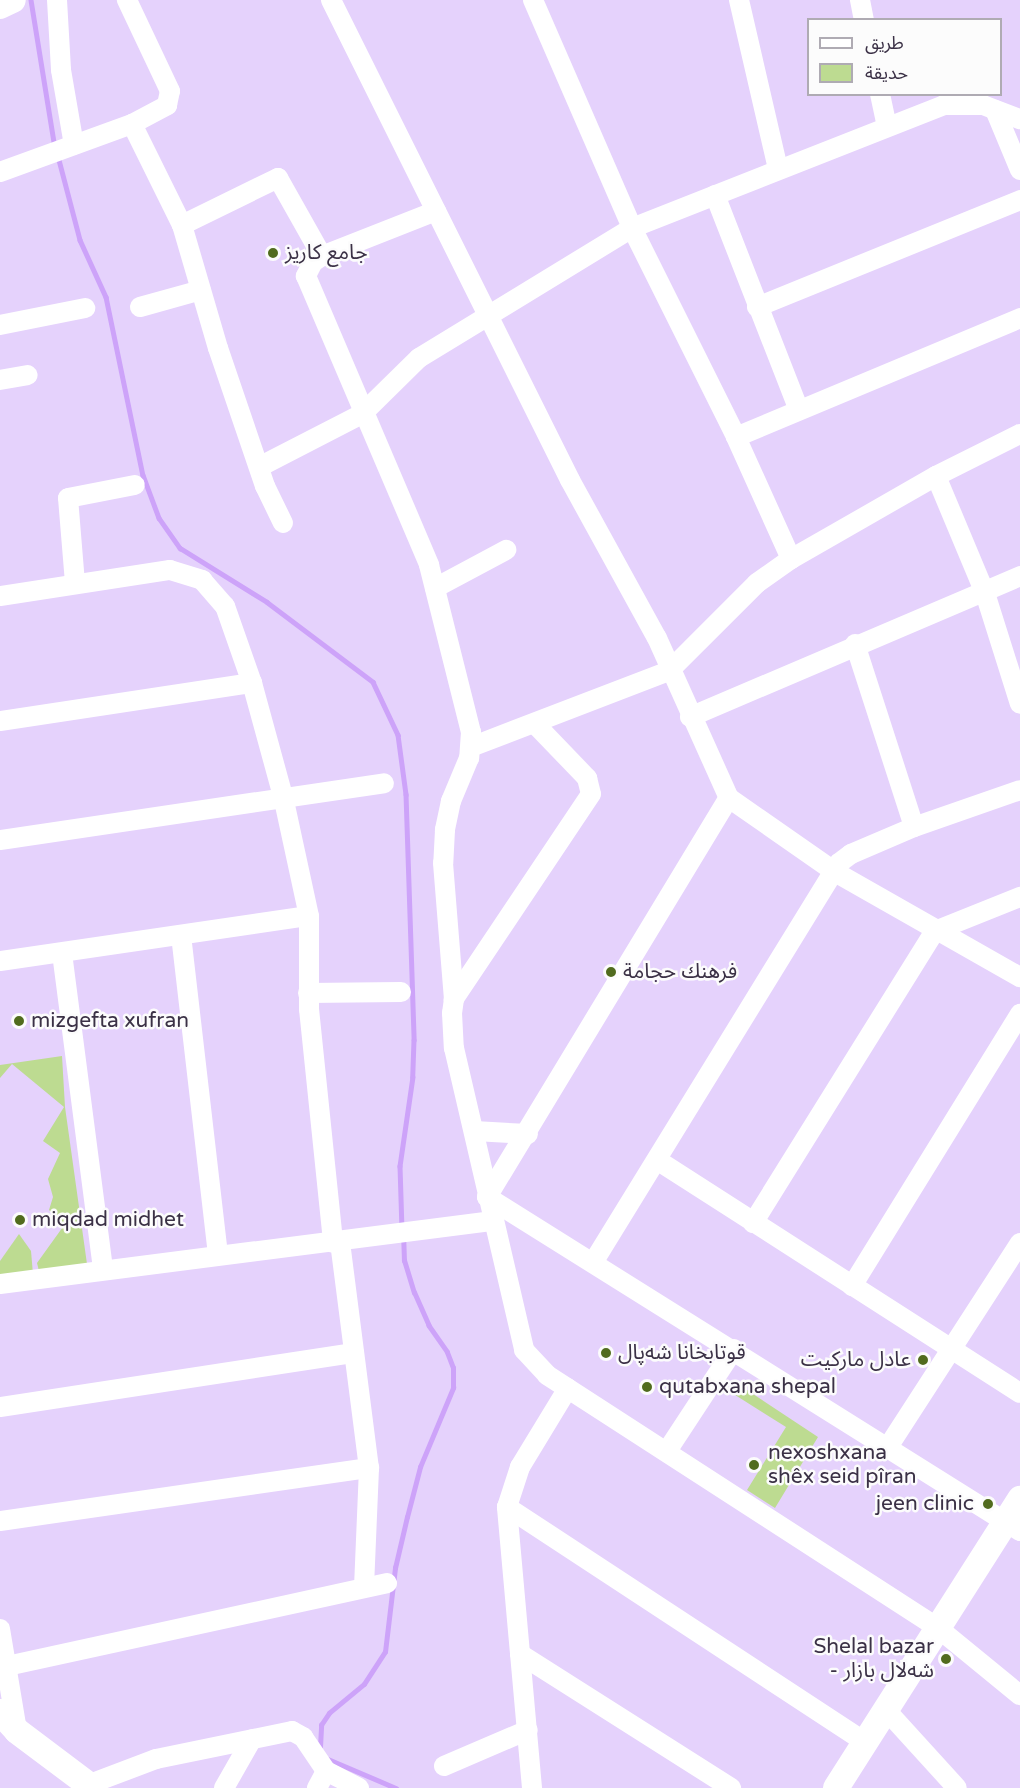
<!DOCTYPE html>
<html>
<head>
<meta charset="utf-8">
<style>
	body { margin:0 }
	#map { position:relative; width:1020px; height:1788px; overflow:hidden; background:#e5d2fc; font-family:"Varela Round","Noto Sans Arabic",sans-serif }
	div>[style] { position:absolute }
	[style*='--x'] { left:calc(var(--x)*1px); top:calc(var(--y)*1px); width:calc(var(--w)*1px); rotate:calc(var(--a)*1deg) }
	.green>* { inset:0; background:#bddb91 }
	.stream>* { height:4.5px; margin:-2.25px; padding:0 2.25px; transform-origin:2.25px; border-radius:2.25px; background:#cda3f9 }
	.minor>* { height:20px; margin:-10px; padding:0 10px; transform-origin:10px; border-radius:10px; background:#fff }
	.major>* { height:26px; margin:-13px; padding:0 13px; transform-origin:13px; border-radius:13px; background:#fff }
	.dots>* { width:16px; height:16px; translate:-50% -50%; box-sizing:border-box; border:3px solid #fcfcfc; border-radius:50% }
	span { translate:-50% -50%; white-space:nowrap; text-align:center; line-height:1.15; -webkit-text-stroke:5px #fcfcfc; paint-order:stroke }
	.poi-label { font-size:21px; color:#3b3146 }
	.left { translate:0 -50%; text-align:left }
	.right { translate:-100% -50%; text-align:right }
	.legend { position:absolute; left:807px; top:18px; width:195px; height:78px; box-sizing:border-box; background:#fcfcfc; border:2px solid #afabb3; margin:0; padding:8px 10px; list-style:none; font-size:18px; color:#3b3146 }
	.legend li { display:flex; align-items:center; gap:12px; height:30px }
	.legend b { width:30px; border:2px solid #afabb3 }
</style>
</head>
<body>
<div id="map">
	<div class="green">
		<i style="clip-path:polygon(62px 1056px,65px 1107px,87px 1264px,39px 1271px,37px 1263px,65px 1224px,49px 1210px,53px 1197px,48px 1179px,60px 1153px,43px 1141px,64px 1107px,12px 1064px,0 1078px,0 1065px)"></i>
		<i style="clip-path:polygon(19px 1234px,31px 1251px,33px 1274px,0 1279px,0 1261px)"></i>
		<i style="clip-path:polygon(738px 1384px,818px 1437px,775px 1508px,747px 1490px,786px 1427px,732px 1393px)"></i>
	</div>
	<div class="stream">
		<i style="--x:31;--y:0;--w:150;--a:80.8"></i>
		<i style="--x:58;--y:156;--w:87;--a:75.3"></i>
		<i style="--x:80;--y:240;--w:63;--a:65.5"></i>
		<i style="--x:106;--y:297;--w:182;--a:78.3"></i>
		<i style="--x:143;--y:475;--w:46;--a:69.6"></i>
		<i style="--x:159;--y:518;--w:37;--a:55"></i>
		<i style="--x:180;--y:548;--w:102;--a:31.8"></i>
		<i style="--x:267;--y:602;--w:133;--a:37"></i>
		<i style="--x:373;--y:682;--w:59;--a:64.7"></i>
		<i style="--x:398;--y:735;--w:60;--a:82.3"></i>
		<i style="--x:406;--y:794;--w:246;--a:88.1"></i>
		<i style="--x:414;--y:1040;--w:37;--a:92"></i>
		<i style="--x:413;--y:1077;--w:90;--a:98.3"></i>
		<i style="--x:400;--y:1166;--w:62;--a:88.2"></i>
		<i style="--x:320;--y:1747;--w:22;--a:-87"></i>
		<i style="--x:321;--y:1725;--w:14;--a:-56"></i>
		<i style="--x:329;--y:1713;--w:45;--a:-39.6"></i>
		<i style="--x:364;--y:1684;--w:38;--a:-57"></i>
		<i style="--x:385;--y:1652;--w:85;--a:-83.2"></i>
		<i style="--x:395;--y:1568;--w:52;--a:-76.8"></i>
		<i style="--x:407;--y:1517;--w:52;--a:-75.4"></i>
		<i style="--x:420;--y:1467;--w:86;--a:-67.3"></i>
		<i style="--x:453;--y:1388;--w:20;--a:-90"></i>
		<i style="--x:453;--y:1368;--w:17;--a:-111"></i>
		<i style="--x:447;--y:1352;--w:32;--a:-125"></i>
		<i style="--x:429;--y:1326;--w:36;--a:-114"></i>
		<i style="--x:414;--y:1293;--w:34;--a:-107"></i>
		<i style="--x:404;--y:1261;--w:24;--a:-92"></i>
		<i style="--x:328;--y:1759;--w:74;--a:23.1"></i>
	</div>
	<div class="minor">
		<i style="--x:57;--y:0;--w:70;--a:86.7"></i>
		<i style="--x:61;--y:70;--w:76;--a:80.2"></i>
		<i style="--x:331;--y:0;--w:536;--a:63.53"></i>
		<i style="--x:570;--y:480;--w:180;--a:61.2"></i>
		<i style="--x:657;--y:638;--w:175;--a:65.8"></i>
		<i style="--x:729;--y:798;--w:129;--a:34.9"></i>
		<i style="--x:835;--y:872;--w:213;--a:29.6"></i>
		<i style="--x:533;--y:0;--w:249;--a:66.5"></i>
		<i style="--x:632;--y:228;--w:233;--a:63.5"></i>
		<i style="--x:736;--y:437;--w:134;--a:65.7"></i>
		<i style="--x:739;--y:0;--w:173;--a:77"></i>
		<i style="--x:860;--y:0;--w:20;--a:79"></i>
		<i style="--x:880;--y:94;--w:33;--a:78"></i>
		<i style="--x:995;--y:110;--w:65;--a:67.4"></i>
		<i style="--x:132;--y:124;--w:113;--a:63.7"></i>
		<i style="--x:182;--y:225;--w:128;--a:73.7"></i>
		<i style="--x:218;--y:348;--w:146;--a:71.2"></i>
		<i style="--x:265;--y:486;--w:41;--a:64.1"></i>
		<i style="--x:0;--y:172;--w:140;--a:-20"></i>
		<i style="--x:132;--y:124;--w:40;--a:-28"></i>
		<i style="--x:167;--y:105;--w:14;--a:-78"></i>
		<i style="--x:170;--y:91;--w:101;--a:-115.3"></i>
		<i style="--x:715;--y:195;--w:231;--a:68.7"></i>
		<i style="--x:436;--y:211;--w:123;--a:158.5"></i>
		<i style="--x:322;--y:256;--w:11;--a:146"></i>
		<i style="--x:313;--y:262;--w:16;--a:117"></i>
		<i style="--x:306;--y:276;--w:314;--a:66.9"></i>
		<i style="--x:429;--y:565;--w:172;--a:75.9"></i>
		<i style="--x:471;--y:732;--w:26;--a:94"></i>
		<i style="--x:469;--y:758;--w:47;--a:112.7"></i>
		<i style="--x:451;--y:801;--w:30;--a:102"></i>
		<i style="--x:445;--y:830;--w:33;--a:93"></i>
		<i style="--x:443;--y:863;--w:136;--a:85.4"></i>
		<i style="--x:182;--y:225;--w:107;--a:-26.1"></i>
		<i style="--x:278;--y:178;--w:90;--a:60.6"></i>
		<i style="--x:140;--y:307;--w:63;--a:-15.6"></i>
		<i style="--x:757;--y:307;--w:284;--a:-22.1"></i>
		<i style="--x:0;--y:325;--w:87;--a:-11.3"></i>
		<i style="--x:0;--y:380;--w:28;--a:-10"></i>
		<i style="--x:736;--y:437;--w:308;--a:-22.7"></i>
		<i style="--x:259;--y:467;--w:116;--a:-27.2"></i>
		<i style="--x:362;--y:414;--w:80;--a:-44.5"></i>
		<i style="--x:419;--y:358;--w:250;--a:-31.4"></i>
		<i style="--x:632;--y:228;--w:335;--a:-21.5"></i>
		<i style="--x:944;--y:105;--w:39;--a:0"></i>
		<i style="--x:983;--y:105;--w:40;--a:21"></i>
		<i style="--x:936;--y:476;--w:127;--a:67.3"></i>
		<i style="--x:985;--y:593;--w:116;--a:72.5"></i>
		<i style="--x:75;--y:583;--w:85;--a:-94.7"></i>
		<i style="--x:68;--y:498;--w:68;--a:-11"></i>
		<i style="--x:435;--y:588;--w:81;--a:-28.2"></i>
		<i style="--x:0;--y:596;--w:172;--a:-8.7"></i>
		<i style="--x:170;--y:570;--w:34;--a:17"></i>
		<i style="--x:202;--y:580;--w:35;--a:49"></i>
		<i style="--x:225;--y:606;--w:82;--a:70.7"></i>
		<i style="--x:252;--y:683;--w:117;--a:74.7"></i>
		<i style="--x:283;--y:796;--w:123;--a:77.8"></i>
		<i style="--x:309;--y:916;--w:93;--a:90"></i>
		<i style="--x:309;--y:1009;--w:235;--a:84.1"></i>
		<i style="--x:855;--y:644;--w:192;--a:72.1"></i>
		<i style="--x:690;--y:717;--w:359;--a:-23.1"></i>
		<i style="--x:0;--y:721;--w:255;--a:-8.6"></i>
		<i style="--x:536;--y:725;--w:74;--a:46.1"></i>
		<i style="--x:587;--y:778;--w:16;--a:76"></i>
		<i style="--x:591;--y:794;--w:247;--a:123.8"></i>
		<i style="--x:454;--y:999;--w:14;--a:98"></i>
		<i style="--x:452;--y:1013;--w:35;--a:87"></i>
		<i style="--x:454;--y:1048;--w:310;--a:76.9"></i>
		<i style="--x:524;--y:1350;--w:34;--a:47"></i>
		<i style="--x:547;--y:1375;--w:466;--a:32.9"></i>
		<i style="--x:938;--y:1628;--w:106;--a:39.3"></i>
		<i style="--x:471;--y:747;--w:212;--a:-21"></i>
		<i style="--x:669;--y:671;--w:124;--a:-45"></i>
		<i style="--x:757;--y:583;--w:42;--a:-35.2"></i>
		<i style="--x:791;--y:559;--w:167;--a:-29.8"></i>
		<i style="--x:936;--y:476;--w:94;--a:-26.6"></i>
		<i style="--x:0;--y:840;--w:388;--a:-8.4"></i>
		<i style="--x:181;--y:935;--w:322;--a:83.4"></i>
		<i style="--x:62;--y:953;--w:318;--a:82.6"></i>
		<i style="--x:0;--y:961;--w:312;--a:-8.3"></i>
		<i style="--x:308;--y:993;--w:93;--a:-0.6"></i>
		<i style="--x:474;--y:1131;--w:54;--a:3.2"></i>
		<i style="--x:657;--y:1160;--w:431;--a:32.7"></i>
		<i style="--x:487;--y:1197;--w:629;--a:32.07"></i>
		<i style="--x:487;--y:1197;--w:467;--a:-58.8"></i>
		<i style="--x:753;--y:1223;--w:344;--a:-58.1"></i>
		<i style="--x:935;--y:931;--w:92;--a:-21.8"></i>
		<i style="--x:340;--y:1242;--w:228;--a:82.7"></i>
		<i style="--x:369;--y:1468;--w:118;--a:92.4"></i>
		<i style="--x:594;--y:1261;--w:467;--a:-58.4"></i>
		<i style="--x:839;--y:863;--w:15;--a:-37"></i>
		<i style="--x:851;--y:854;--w:69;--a:-23.2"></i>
		<i style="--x:914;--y:827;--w:112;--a:-19.2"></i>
		<i style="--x:0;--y:1284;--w:495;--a:-7.3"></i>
		<i style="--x:852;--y:1286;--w:320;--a:-58.3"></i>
		<i style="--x:0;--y:1407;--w:358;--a:-8.7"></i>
		<i style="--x:888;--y:1447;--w:243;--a:-57.1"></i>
		<i style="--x:667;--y:1451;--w:122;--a:-56.7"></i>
		<i style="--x:507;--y:1507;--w:428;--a:33.3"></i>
		<i style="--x:0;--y:1521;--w:373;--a:-8.2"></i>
		<i style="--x:0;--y:1629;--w:103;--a:80.5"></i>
		<i style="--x:520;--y:1654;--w:250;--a:32.4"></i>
		<i style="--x:7;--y:1666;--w:389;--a:-12.3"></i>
		<i style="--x:886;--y:1710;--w:105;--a:47.7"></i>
		<i style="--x:444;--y:1766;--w:91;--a:-23.2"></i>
		<i style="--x:87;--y:1785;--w:74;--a:-20.6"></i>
		<i style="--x:156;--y:1759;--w:139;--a:-11.6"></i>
		<i style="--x:292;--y:1731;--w:13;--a:29"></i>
		<i style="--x:303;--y:1737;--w:41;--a:55.9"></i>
		<i style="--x:326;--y:1771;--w:37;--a:27"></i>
		<i style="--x:224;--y:1788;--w:56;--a:-60.3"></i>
		<i style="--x:317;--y:1788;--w:19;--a:-62"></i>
		<i style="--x:532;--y:1788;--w:282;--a:-95.1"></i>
		<i style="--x:507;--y:1507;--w:42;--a:-72"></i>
		<i style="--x:520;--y:1467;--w:92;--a:-58.7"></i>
	</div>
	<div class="major">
		<i style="--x:0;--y:6;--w:14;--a:-25"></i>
		<i style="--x:0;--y:1712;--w:25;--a:48"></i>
		<i style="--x:17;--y:1731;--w:95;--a:36.9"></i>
		<i style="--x:836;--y:1788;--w:343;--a:-57.5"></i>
	</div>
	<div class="dots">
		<i style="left:273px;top:253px;background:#516b1e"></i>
		<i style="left:611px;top:972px;background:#516b1e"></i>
		<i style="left:19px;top:1021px;background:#516b1e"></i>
		<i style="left:20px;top:1220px;background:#516b1e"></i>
		<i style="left:606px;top:1353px;background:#516b1e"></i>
		<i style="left:923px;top:1360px;background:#516b1e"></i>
		<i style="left:647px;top:1387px;background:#516b1e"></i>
		<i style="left:754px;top:1465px;background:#516b1e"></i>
		<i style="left:988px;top:1504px;background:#516b1e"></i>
		<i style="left:946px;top:1659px;background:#516b1e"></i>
	</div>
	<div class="poi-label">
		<span class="left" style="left:285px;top:253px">جامع كاريز</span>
		<span class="left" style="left:623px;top:972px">فرهنك حجامة</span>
		<span class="left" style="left:31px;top:1021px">mizgefta xufran</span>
		<span class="left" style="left:32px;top:1220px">miqdad midhet</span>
		<span class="left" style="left:618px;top:1353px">قوتابخانا شەپال</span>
		<span class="right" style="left:911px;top:1360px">عادل ماركيت</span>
		<span class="left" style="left:659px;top:1387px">qutabxana shepal</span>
		<span class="left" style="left:768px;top:1465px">nexoshxana<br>shêx seid pîran</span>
		<span class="right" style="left:974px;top:1504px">jeen clinic</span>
		<span class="right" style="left:934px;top:1659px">Shelal bazar<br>- شەلال بازار</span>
	</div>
	<ul class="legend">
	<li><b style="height:8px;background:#fff"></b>طريق</li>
	<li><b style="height:16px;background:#bddb91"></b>حديقة</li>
	</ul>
</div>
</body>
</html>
